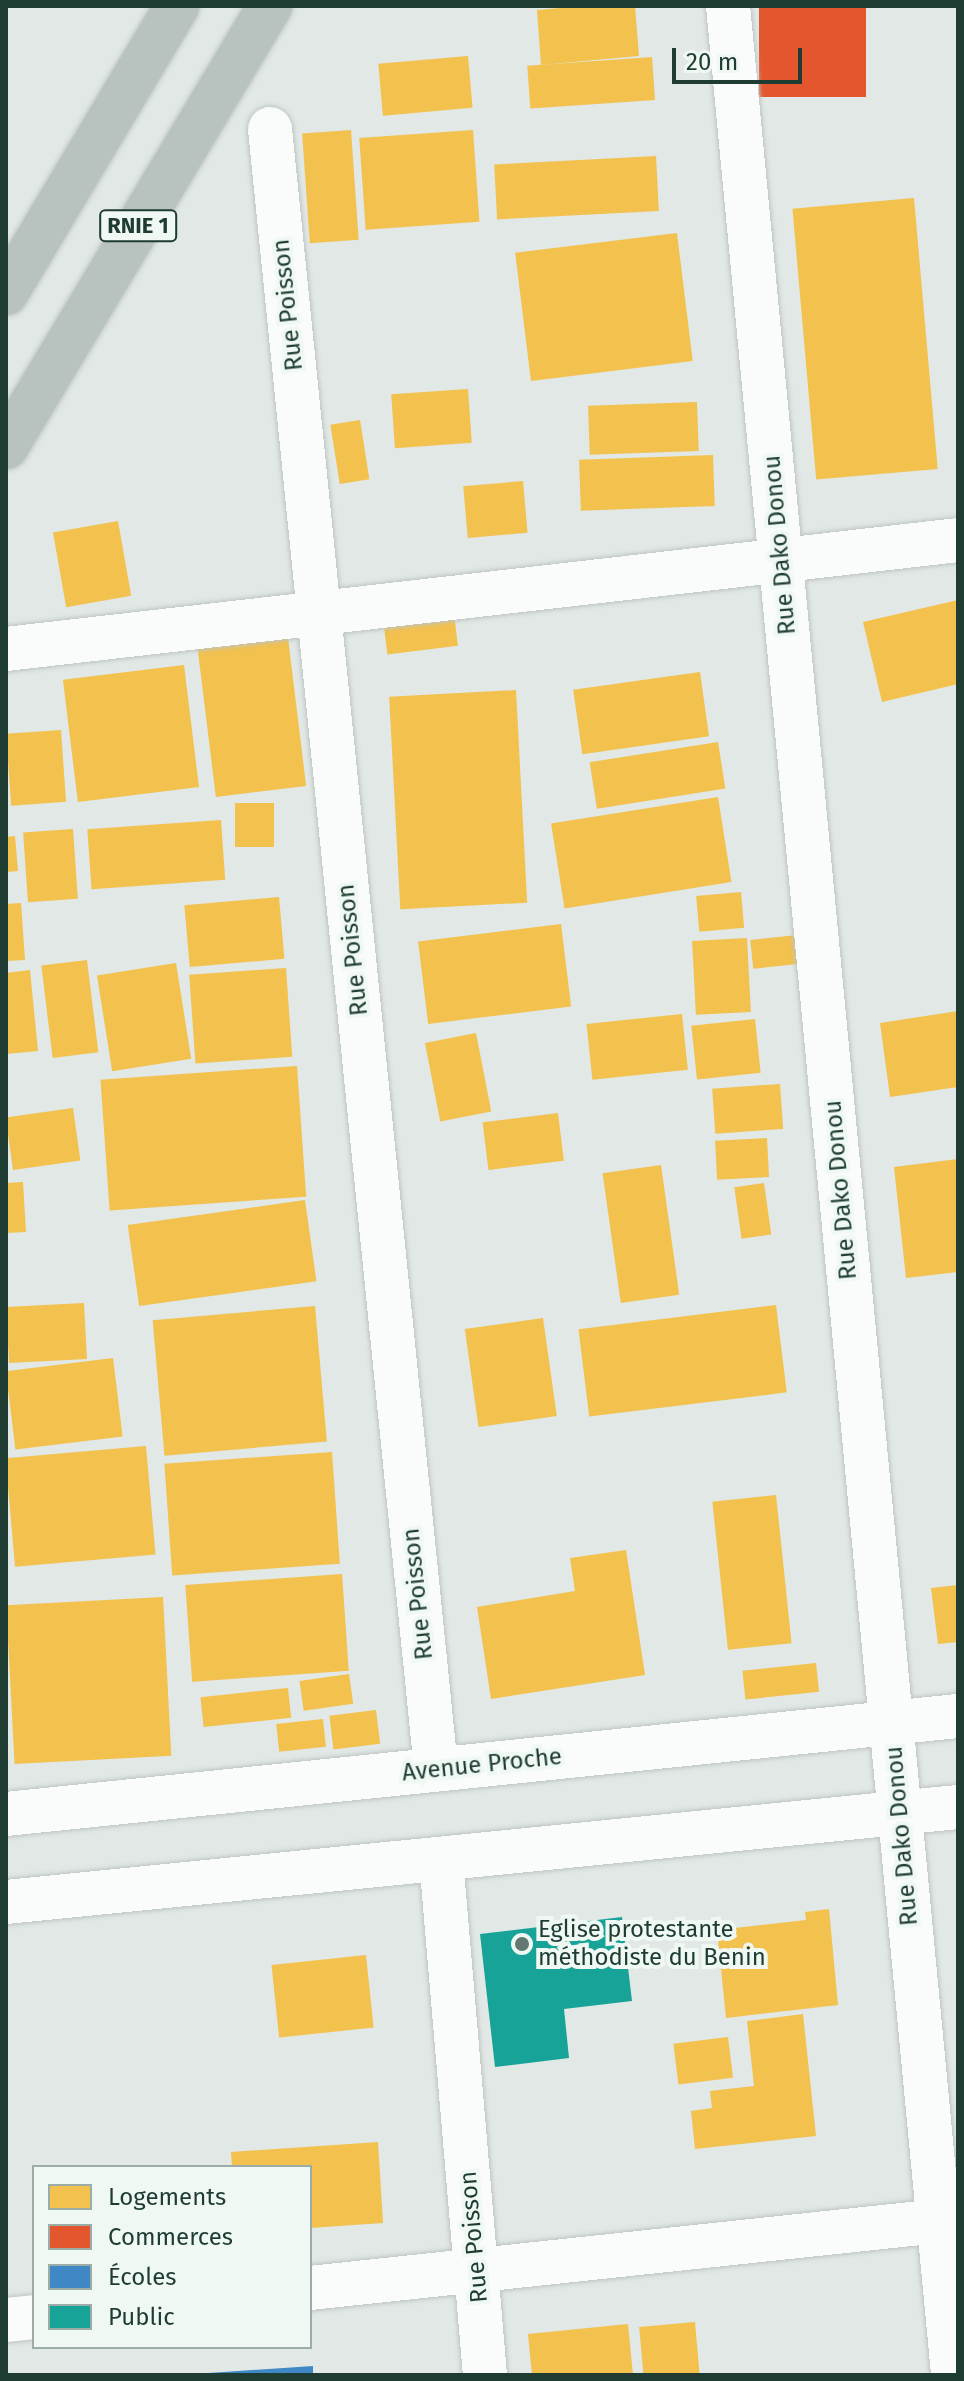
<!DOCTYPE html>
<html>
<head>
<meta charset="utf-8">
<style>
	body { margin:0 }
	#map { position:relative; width:964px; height:2381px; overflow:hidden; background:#e1e8e5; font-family:"Fira Sans",sans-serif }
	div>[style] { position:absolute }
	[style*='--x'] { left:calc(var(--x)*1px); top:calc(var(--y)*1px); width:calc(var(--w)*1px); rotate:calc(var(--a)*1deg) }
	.homes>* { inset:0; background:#f2c14e; transform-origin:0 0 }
	.shops>* { inset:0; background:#e4572e; transform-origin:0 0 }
	.schools>* { inset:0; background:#3f88c5 }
	.public>* { inset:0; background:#17a398 }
	.roads { filter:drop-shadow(0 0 2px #bec5c2) drop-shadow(0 0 2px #bec5c2) }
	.minor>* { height:44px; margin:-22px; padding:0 22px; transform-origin:22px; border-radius:22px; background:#fafcfb }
	.highway>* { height:44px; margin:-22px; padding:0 22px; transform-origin:22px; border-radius:22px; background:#b8c2bf }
	.dots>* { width:22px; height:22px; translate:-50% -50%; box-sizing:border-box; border:4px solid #eff8f3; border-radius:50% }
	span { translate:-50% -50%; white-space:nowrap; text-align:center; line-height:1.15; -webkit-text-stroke:8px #eff8f3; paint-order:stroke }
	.shield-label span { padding:2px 6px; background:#eff8f3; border:2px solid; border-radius:6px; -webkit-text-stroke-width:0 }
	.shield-label { font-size:22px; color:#1e3c32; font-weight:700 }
	.street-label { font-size:24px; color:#1e3c32 }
	.poi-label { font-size:24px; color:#1e3c32 }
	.left { translate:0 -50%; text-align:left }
	.frame { position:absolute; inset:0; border:8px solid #1e3c32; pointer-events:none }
	.legend { position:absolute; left:32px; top:2165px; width:280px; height:184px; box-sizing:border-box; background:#eff8f3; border:2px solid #9bada6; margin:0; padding:10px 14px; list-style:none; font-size:24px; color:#1e3c32 }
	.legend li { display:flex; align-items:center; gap:16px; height:40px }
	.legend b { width:40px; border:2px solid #9bada6 }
	.scale { position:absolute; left:672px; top:48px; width:130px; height:36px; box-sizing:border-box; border:4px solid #1e3c32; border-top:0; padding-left:10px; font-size:24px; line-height:28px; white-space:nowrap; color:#1e3c32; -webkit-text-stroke:6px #eff8f3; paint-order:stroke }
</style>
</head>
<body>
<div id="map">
	<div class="homes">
		<i style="clip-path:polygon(583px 6px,635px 6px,639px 56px,541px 65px,537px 10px)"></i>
		<i style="left:468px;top:56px;width:52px;height:90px;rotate:85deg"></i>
		<i style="left:652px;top:57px;width:43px;height:125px;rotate:86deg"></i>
		<i style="left:351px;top:130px;width:110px;height:49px;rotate:86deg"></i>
		<i style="left:473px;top:130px;width:92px;height:114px;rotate:86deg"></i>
		<i style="left:656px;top:156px;width:55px;height:162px;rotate:87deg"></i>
		<i style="left:914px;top:198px;width:272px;height:122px;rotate:85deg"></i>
		<i style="left:677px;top:233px;width:129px;height:163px;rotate:83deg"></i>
		<i style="left:468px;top:389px;width:54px;height:77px;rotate:86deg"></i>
		<i style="left:697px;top:402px;width:49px;height:109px;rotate:88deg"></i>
		<i style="left:360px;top:420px;width:60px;height:30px;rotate:81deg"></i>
		<i style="left:713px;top:455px;width:51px;height:134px;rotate:88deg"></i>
		<i style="left:523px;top:481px;width:52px;height:60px;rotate:85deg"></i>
		<i style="left:118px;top:521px;width:76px;height:66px;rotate:80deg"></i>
		<i style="clip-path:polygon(958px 600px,958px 684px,882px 702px,863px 622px)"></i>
		<i style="left:454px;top:614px;width:32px;height:71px;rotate:83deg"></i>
		<i style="left:288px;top:638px;width:149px;height:91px;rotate:83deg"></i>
		<i style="left:184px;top:665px;width:123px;height:122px;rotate:83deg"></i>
		<i style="left:700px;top:672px;width:65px;height:128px;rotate:82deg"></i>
		<i style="left:516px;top:690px;width:213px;height:127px;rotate:87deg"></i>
		<i style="left:61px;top:730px;width:72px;height:55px;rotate:86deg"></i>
		<i style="left:718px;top:742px;width:47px;height:130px;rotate:81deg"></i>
		<i style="left:718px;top:797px;width:86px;height:169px;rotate:81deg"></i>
		<i style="left:235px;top:803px;width:39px;height:44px"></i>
		<i style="left:221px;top:820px;width:60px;height:134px;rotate:86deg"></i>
		<i style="left:73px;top:829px;width:70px;height:50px;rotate:86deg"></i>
		<i style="clip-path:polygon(15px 836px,18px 871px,6px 872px,6px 837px)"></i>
		<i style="left:741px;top:892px;width:36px;height:45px;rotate:85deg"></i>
		<i style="left:279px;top:897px;width:62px;height:95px;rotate:85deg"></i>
		<i style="clip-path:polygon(21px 903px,25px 960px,6px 961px,6px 904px)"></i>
		<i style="left:561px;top:924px;width:83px;height:144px;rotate:83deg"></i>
		<i style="left:797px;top:935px;width:29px;height:47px;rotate:84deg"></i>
		<i style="left:747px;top:938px;width:74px;height:55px;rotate:87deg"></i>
		<i style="left:87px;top:960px;width:93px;height:46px;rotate:83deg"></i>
		<i style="left:176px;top:963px;width:97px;height:80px;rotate:81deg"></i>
		<i style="left:286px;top:968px;width:89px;height:97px;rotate:86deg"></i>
		<i style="clip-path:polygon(30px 970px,38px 1051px,6px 1054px,6px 973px)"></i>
		<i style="clip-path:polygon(958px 1011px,958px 1087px,890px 1097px,880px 1023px)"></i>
		<i style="left:682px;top:1014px;width:56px;height:96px;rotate:84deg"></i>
		<i style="left:755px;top:1019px;width:54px;height:64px;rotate:84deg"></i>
		<i style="left:476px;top:1033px;width:80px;height:52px;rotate:79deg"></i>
		<i style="left:297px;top:1066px;width:131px;height:197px;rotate:86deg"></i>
		<i style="left:780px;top:1084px;width:45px;height:68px;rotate:86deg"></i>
		<i style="left:73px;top:1108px;width:53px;height:68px;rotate:82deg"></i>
		<i style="left:558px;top:1113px;width:48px;height:76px;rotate:83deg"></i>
		<i style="left:767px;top:1138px;width:39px;height:52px;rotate:87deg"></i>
		<i style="clip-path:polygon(958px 1159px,958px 1272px,906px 1278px,894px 1167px)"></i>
		<i style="left:661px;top:1165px;width:131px;height:59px;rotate:82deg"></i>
		<i style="clip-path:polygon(23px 1182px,26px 1232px,6px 1233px,6px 1183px)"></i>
		<i style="left:764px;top:1183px;width:52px;height:30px;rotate:82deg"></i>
		<i style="left:305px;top:1200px;width:82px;height:179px;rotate:82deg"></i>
		<i style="left:84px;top:1303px;width:56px;height:78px;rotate:87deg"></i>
		<i style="left:776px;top:1305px;width:88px;height:199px;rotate:83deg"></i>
		<i style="left:315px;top:1306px;width:136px;height:163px;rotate:85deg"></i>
		<i style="left:543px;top:1318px;width:99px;height:79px;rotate:82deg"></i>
		<i style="left:113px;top:1358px;width:79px;height:108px;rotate:83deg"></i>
		<i style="left:146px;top:1446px;width:109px;height:141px;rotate:85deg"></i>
		<i style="left:332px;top:1452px;width:112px;height:168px;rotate:86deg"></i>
		<i style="left:776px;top:1495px;width:149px;height:64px;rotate:84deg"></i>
		<i style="clip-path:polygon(626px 1550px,645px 1675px,491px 1699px,477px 1607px,575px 1591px,570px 1558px)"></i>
		<i style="left:342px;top:1574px;width:97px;height:157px;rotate:86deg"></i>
		<i style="clip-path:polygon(958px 1585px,958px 1642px,938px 1644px,931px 1588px)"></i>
		<i style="left:163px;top:1597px;width:159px;height:157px;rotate:87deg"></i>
		<i style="left:816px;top:1663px;width:29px;height:74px;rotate:84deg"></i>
		<i style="left:349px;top:1674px;width:30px;height:50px;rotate:82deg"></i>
		<i style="left:288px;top:1688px;width:30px;height:88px;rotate:84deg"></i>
		<i style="left:376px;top:1710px;width:34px;height:47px;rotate:83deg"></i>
		<i style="left:323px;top:1719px;width:28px;height:47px;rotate:84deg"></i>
		<i style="clip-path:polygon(829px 1909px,838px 2005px,726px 2018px,717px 1930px,806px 1920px,805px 1912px)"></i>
		<i style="left:366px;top:1955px;width:73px;height:95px;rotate:84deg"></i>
		<i style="clip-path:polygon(803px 2014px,816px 2136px,695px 2149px,691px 2111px,712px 2108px,710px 2091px,754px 2086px,747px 2021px)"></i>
		<i style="left:728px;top:2037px;width:41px;height:55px;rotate:83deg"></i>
		<i style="clip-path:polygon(378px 2142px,383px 2223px,310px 2228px,310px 2167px,232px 2167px,231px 2152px)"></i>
		<i style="left:695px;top:2322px;width:53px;height:56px;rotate:85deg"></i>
		<i style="clip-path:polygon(628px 2324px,633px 2375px,532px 2375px,528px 2334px)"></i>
	</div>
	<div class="shops">
		<i style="left:759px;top:6px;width:107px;height:91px"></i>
	</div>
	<div class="schools">
		<i style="clip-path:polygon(313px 2366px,313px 2375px,208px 2375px,208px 2373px)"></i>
	</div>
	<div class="public">
		<i style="clip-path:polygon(622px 1917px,632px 2001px,564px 2009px,569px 2058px,495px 2067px,480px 1934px)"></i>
	</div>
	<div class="roads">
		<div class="minor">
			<i style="--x:728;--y:6;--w:2380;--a:84.57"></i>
			<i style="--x:270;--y:129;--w:1649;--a:84.22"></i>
			<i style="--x:6;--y:649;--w:958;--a:-6.53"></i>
			<i style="--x:6;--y:1814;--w:957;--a:-5.88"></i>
			<i style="--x:441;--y:1859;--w:518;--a:85.13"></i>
			<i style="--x:6;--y:1902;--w:957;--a:-5.7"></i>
			<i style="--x:310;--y:2288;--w:652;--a:-6.08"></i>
			<i style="--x:6;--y:2320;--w:28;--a:-6"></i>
		</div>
		<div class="highway">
			<i style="--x:6;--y:293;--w:334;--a:-59.2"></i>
			<i style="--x:6;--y:447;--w:514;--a:-59.09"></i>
		</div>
	</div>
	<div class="dots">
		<i style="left:522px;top:1944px;background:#627871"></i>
	</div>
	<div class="shield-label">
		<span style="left:138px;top:226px">RNIE 1</span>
	</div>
	<div class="street-label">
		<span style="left:288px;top:305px;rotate:-96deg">Rue Poisson</span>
		<span style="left:780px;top:545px;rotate:-95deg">Rue Dako Donou</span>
		<span style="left:353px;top:950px;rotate:-96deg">Rue Poisson</span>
		<span style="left:841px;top:1190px;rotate:-95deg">Rue Dako Donou</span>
		<span style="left:418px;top:1594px;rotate:-96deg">Rue Poisson</span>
		<span style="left:482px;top:1765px;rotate:-6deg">Avenue Proche</span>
		<span style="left:902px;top:1836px;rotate:-95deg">Rue Dako Donou</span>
		<span style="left:474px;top:2237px;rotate:-95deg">Rue Poisson</span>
	</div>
	<div class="poi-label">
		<span class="left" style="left:538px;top:1944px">Eglise protestante<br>méthodiste du Benin</span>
	</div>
	<div class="frame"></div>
	<ul class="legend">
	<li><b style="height:22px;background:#f2c14e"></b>Logements</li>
	<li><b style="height:22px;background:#e4572e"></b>Commerces</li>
	<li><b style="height:22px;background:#3f88c5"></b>Écoles</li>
	<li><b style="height:22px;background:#17a398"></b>Public</li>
	</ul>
	<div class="scale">20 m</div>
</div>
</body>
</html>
